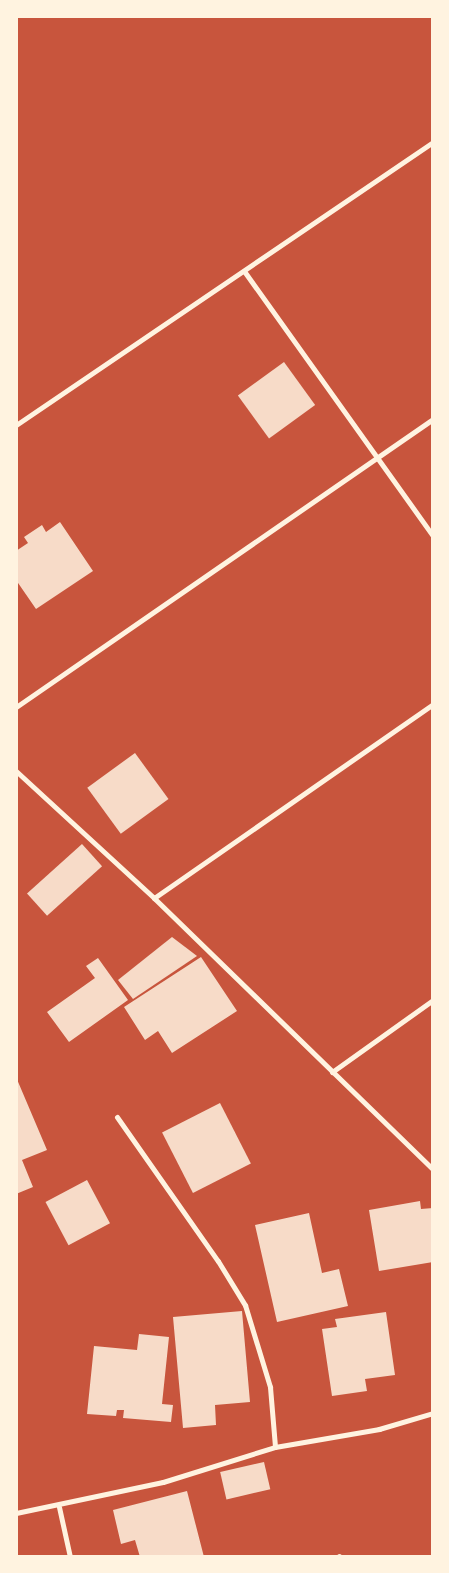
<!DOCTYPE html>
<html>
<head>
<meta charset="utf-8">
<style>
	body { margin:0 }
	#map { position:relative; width:449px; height:1573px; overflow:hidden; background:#c8553d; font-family:"Space Grotesk",sans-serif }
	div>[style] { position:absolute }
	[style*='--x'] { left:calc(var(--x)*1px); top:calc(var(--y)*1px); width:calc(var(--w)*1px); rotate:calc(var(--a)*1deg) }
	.building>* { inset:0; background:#f7dbc8; transform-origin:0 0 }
	.minor>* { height:5px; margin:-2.5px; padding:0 2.5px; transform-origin:2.5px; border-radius:2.5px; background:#fff3e0 }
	span { translate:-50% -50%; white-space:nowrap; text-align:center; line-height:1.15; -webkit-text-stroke:4.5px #fff3e0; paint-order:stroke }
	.frame { position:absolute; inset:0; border:18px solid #fff3e0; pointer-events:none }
</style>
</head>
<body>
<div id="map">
	<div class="building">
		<i style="left:284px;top:362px;width:53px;height:57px;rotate:54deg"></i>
		<i style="clip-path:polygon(60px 522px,93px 571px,36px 609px,16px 580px,16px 551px,28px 543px,24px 537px,42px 525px,46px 532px)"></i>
		<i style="left:135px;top:753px;width:57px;height:59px;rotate:54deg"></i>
		<i style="left:82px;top:844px;width:30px;height:74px;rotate:48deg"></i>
		<i style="clip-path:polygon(172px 937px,197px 956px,133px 999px,118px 980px)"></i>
		<i style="clip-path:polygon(201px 957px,237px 1011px,172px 1053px,158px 1031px,145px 1040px,124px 1007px)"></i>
		<i style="clip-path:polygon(98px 958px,128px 1000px,69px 1042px,47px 1012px,95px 978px,86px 966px)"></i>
		<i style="clip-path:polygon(16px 1077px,47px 1150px,22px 1160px,33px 1187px,16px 1194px)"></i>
		<i style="left:220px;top:1103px;width:68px;height:65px;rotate:63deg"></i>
		<i style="left:87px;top:1180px;width:49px;height:47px;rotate:62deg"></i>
		<i style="clip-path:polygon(420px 1201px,421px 1209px,433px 1208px,433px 1262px,379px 1271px,369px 1210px)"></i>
		<i style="clip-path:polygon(309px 1213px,322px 1273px,339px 1269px,348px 1306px,277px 1322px,255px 1225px)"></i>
		<i style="clip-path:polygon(242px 1311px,250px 1402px,215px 1405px,216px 1425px,183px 1428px,173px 1317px)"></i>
		<i style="clip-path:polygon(386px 1312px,395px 1375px,365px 1379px,367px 1391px,332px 1396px,322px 1329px,337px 1327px,335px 1319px)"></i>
		<i style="clip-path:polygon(139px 1334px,169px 1337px,162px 1404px,173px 1405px,171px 1422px,123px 1418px,124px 1410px,117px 1410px,116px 1416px,87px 1414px,94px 1346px,137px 1350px)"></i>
		<i style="left:264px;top:1462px;width:28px;height:45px;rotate:77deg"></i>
		<i style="clip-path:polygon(187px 1491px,204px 1557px,140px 1557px,135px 1540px,121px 1544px,113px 1510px)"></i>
	</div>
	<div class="minor">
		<i style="--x:244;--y:271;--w:325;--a:54.5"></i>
		<i style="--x:16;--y:425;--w:504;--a:-34.16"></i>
		<i style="--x:16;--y:707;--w:507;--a:-34.63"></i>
		<i style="--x:16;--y:771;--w:188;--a:42.6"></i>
		<i style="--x:154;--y:898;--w:389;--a:44.2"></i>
		<i style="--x:154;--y:898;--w:340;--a:-34.8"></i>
		<i style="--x:332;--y:1072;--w:124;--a:-35.5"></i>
		<i style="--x:117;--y:1117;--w:176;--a:55"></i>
		<i style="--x:218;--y:1261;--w:52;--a:58.5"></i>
		<i style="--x:245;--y:1305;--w:86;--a:73"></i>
		<i style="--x:270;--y:1387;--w:60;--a:85.2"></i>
		<i style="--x:59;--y:1507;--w:51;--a:77.6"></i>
		<i style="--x:16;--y:1513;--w:150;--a:-11.9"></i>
		<i style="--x:163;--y:1482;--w:117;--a:-17.4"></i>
		<i style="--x:275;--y:1447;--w:106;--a:-9.8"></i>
		<i style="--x:379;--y:1429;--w:56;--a:-16.5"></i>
		<i style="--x:339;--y:1556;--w:1;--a:90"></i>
	</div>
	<div class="frame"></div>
</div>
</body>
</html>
